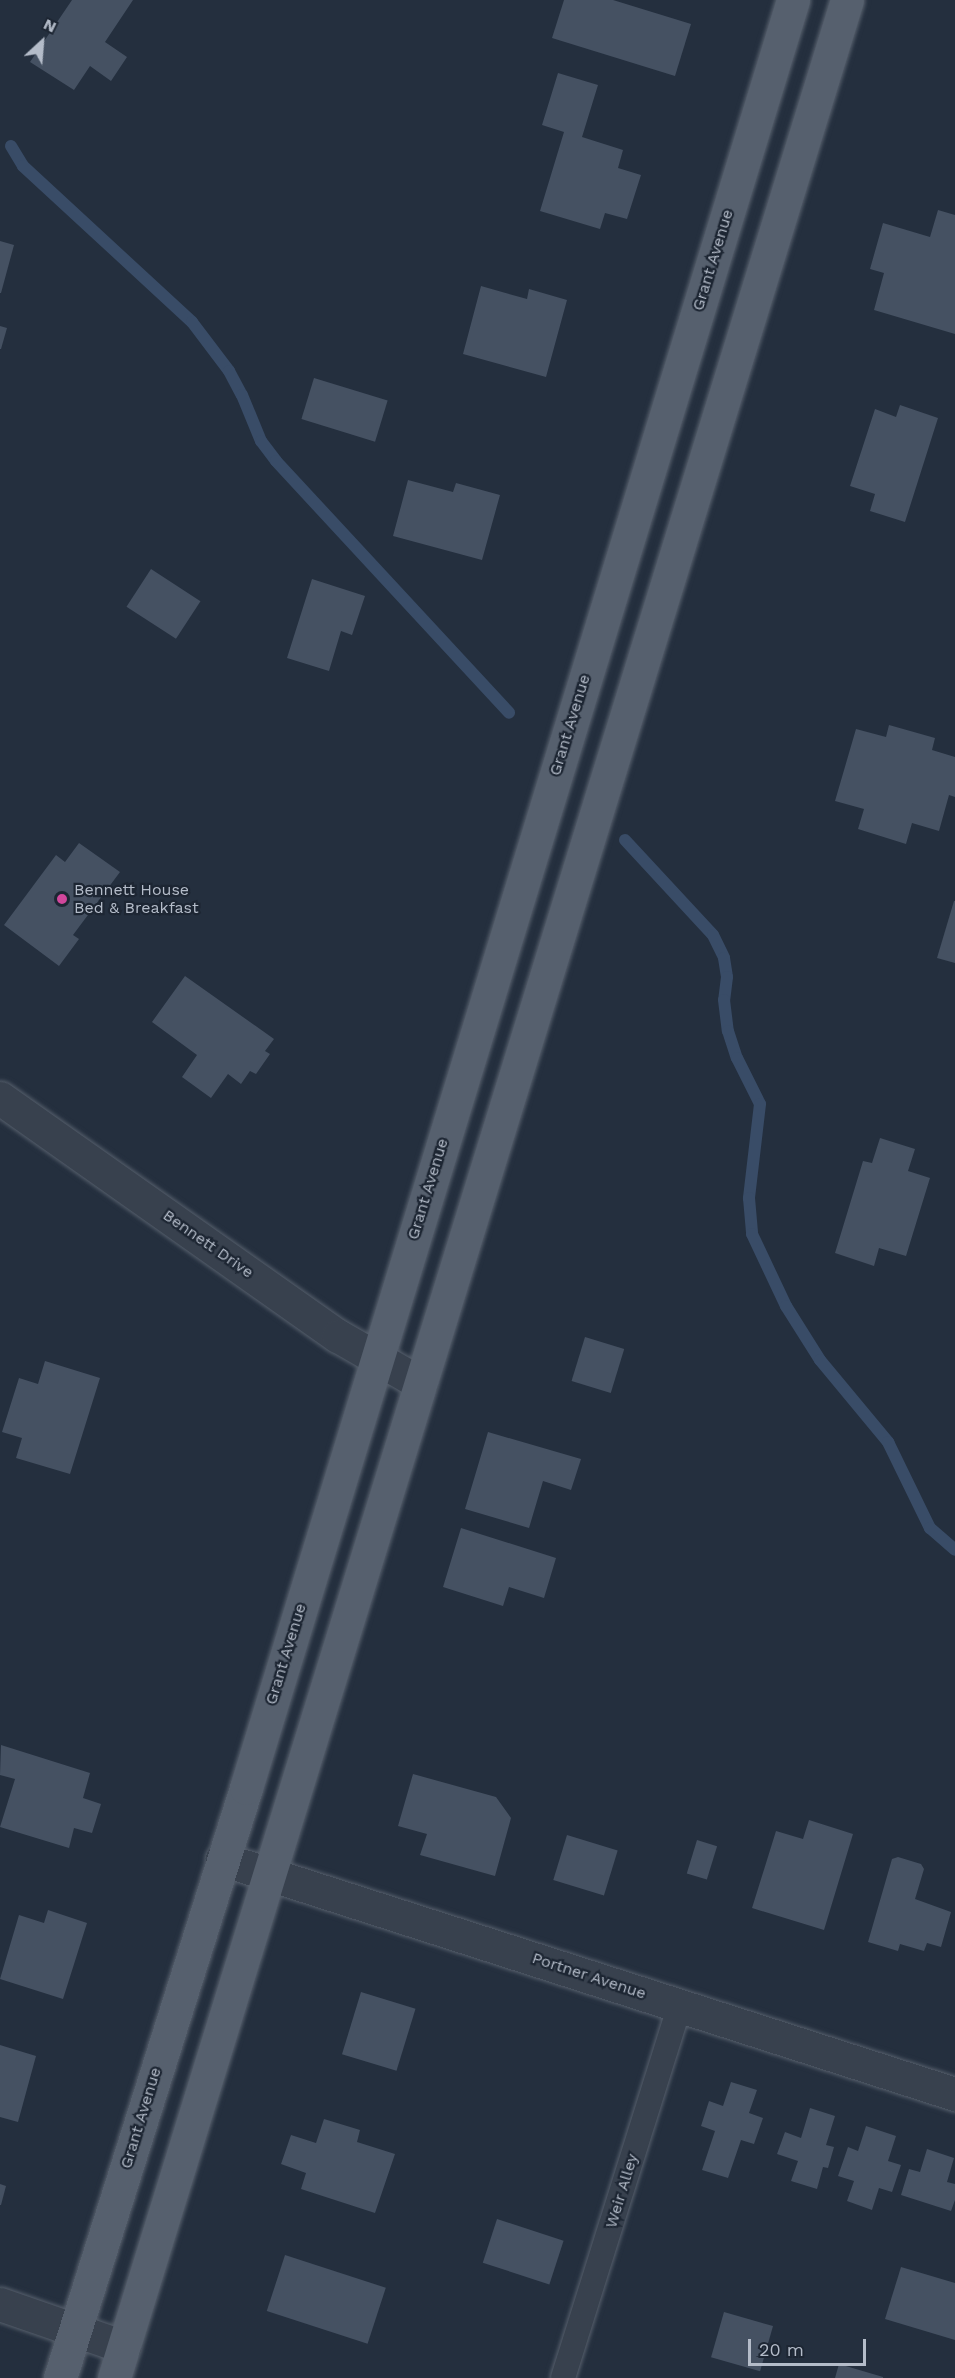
<!DOCTYPE html>
<html>
<head>
<meta charset="utf-8">
<style>
	body { margin:0 }
	#map { position:relative; width:955px; height:2378px; overflow:hidden; background:#242f3e; font-family:"Work Sans",sans-serif }
	div>[style] { position:absolute }
	[style*='--x'] { left:calc(var(--x)*1px); top:calc(var(--y)*1px); width:calc(var(--w)*1px); rotate:calc(var(--a)*1deg) }
	.stream>* { height:12px; margin:-6px; padding:0 6px; transform-origin:6px; border-radius:6px; background:#394c67 }
	.building>* { inset:0; background:#455162; transform-origin:0 0 }
	.roads { filter:drop-shadow(0 0 2px #565f6c) drop-shadow(0 0 2px #565f6c) }
	.service>* { height:24px; margin:-12px; padding:0 12px; transform-origin:12px; border-radius:12px; background:#38414e }
	.minor>* { height:33px; margin:-16.5px; padding:0 16.5px; transform-origin:16.5px; border-radius:16.5px; background:#38414e }
	.tertiary>* { height:33px; margin:-16.5px; padding:0 16.5px; transform-origin:16.5px; border-radius:16.5px; background:#38414e }
	.primary>* { height:33px; margin:-16.5px; padding:0 16.5px; transform-origin:16.5px; border-radius:16.5px; background:#56606e }
	.dots>* { width:16px; height:16px; translate:-50% -50%; box-sizing:border-box; border:3px solid #1d2633; border-radius:50% }
	span { translate:-50% -50%; white-space:nowrap; text-align:center; line-height:1.15; -webkit-text-stroke:4.5px #1d2633; paint-order:stroke }
	.street-label { font-size:16px; color:#b4bcc9 }
	.poi-label { font-size:16px; color:#b4bcc9 }
	.left { translate:0 -50%; text-align:left }
	.north { position:absolute; left:12px; top:12px; width:60px; height:60px; -webkit-text-stroke:4px #1d2633; paint-order:stroke; rotate:26deg; font-size:16px; font-weight:700; line-height:24px; text-align:center; color:#b4bcc9 }
	.north::after { content:''; display:block; margin:auto; width:21px; height:27px; background:#b4bcc9; clip-path:polygon(50% 0,100% 100%,50% 72%,0 100%) }
	.scale { position:absolute; left:748px; top:2339px; width:118px; height:27px; box-sizing:border-box; border:3px solid #b4bcc9; border-top:0; padding-left:8px; font-size:18px; line-height:21px; white-space:nowrap; color:#b4bcc9; -webkit-text-stroke:4px #1d2633; paint-order:stroke }
</style>
</head>
<body>
<div id="map">
	<div class="stream">
		<i style="--x:11;--y:146;--w:23;--a:59"></i>
		<i style="--x:23;--y:166;--w:230;--a:42.7"></i>
		<i style="--x:192;--y:322;--w:61;--a:52.9"></i>
		<i style="--x:229;--y:371;--w:27;--a:62"></i>
		<i style="--x:242;--y:395;--w:50;--a:67.6"></i>
		<i style="--x:261;--y:441;--w:25;--a:53"></i>
		<i style="--x:276;--y:461;--w:343;--a:47.2"></i>
		<i style="--x:625;--y:840;--w:129;--a:47.2"></i>
		<i style="--x:713;--y:935;--w:25;--a:64"></i>
		<i style="--x:724;--y:958;--w:19;--a:81"></i>
		<i style="--x:727;--y:977;--w:23;--a:97"></i>
		<i style="--x:724;--y:1000;--w:31;--a:83"></i>
		<i style="--x:728;--y:1031;--w:28;--a:72"></i>
		<i style="--x:737;--y:1058;--w:51;--a:63.4"></i>
		<i style="--x:760;--y:1104;--w:95;--a:96.7"></i>
		<i style="--x:749;--y:1198;--w:36;--a:85"></i>
		<i style="--x:752;--y:1234;--w:80;--a:64.7"></i>
		<i style="--x:786;--y:1306;--w:64;--a:57.8"></i>
		<i style="--x:820;--y:1360;--w:107;--a:50.3"></i>
		<i style="--x:888;--y:1442;--w:96;--a:64"></i>
		<i style="--x:930;--y:1528;--w:33;--a:41"></i>
	</div>
	<div class="building">
		<i style="clip-path:polygon(72px 0,133px 0,105px 42px,127px 57px,111px 81px,90px 66px,74px 90px,30px 62px)"></i>
		<i style="clip-path:polygon(564px 0,613px 0,691px 24px,675px 76px,552px 38px)"></i>
		<i style="clip-path:polygon(558px 73px,598px 85px,582px 137px,623px 150px,618px 168px,641px 175px,627px 219px,605px 213px,600px 229px,540px 211px,564px 132px,542px 125px)"></i>
		<i style="clip-path:polygon(938px 210px,955px 215px,955px 334px,874px 310px,884px 273px,870px 269px,883px 223px,930px 237px)"></i>
		<i style="clip-path:polygon(0 241px,14px 245px,1px 293px,0 293px)"></i>
		<i style="clip-path:polygon(481px 286px,527px 299px,529px 289px,567px 300px,546px 377px,463px 354px)"></i>
		<i style="clip-path:polygon(0 326px,7px 328px,1px 349px,0 349px)"></i>
		<i style="left:314px;top:378px;width:77px;height:43px;rotate:17deg"></i>
		<i style="clip-path:polygon(900px 405px,938px 418px,905px 522px,870px 511px,875px 494px,850px 486px,875px 409px,896px 417px)"></i>
		<i style="clip-path:polygon(408px 480px,453px 492px,456px 483px,500px 495px,482px 560px,393px 536px)"></i>
		<i style="left:151px;top:569px;width:59px;height:45px;rotate:33deg"></i>
		<i style="clip-path:polygon(312px 579px,365px 596px,352px 635px,341px 631px,329px 671px,287px 658px)"></i>
		<i style="clip-path:polygon(889px 725px,935px 738px,932px 750px,955px 757px,955px 797px,949px 795px,939px 831px,912px 823px,906px 844px,858px 829px,864px 809px,835px 801px,856px 729px,886px 737px)"></i>
		<i style="clip-path:polygon(79px 843px,120px 872px,73px 935px,79px 939px,59px 966px,4px 925px,56px 855px,65px 862px)"></i>
		<i style="clip-path:polygon(954px 901px,955px 901px,955px 963px,937px 958px)"></i>
		<i style="clip-path:polygon(185px 976px,274px 1039px,265px 1051px,270px 1054px,256px 1074px,250px 1071px,241px 1084px,228px 1074px,211px 1098px,182px 1077px,197px 1055px,152px 1022px)"></i>
		<i style="clip-path:polygon(880px 1138px,915px 1149px,908px 1171px,930px 1178px,906px 1256px,879px 1248px,874px 1266px,835px 1253px,863px 1161px,872px 1163px)"></i>
		<i style="left:585px;top:1337px;width:41px;height:46px;rotate:17deg"></i>
		<i style="clip-path:polygon(45px 1361px,100px 1378px,70px 1474px,16px 1458px,22px 1438px,2px 1432px,19px 1378px,38px 1384px)"></i>
		<i style="clip-path:polygon(488px 1432px,581px 1459px,571px 1490px,543px 1481px,529px 1528px,465px 1509px)"></i>
		<i style="clip-path:polygon(461px 1528px,556px 1558px,544px 1598px,509px 1587px,503px 1606px,443px 1587px)"></i>
		<i style="clip-path:polygon(1px 1745px,90px 1773px,83px 1798px,101px 1804px,92px 1833px,74px 1828px,69px 1848px,0 1827px,15px 1779px,0 1775px)"></i>
		<i style="clip-path:polygon(413px 1774px,496px 1797px,511px 1818px,495px 1876px,420px 1855px,427px 1834px,398px 1826px)"></i>
		<i style="clip-path:polygon(809px 1820px,853px 1834px,824px 1930px,752px 1908px,776px 1831px,803px 1839px)"></i>
		<i style="left:567px;top:1835px;width:53px;height:47px;rotate:17deg"></i>
		<i style="left:697px;top:1840px;width:21px;height:35px;rotate:17deg"></i>
		<i style="clip-path:polygon(898px 1857px,921px 1864px,924px 1869px,915px 1899px,951px 1912px,941px 1947px,927px 1943px,924px 1951px,900px 1944px,898px 1951px,868px 1942px,892px 1859px)"></i>
		<i style="clip-path:polygon(48px 1910px,87px 1923px,63px 1999px,0 1979px,19px 1915px,44px 1923px)"></i>
		<i style="left:361px;top:1992px;width:57px;height:65px;rotate:17deg"></i>
		<i style="clip-path:polygon(0 2045px,36px 2056px,18px 2122px,0 2117px)"></i>
		<i style="clip-path:polygon(731px 2082px,757px 2090px,749px 2113px,763px 2118px,754px 2144px,741px 2140px,728px 2178px,702px 2170px,715px 2131px,701px 2126px,709px 2101px,723px 2106px)"></i>
		<i style="clip-path:polygon(810px 2108px,835px 2116px,826px 2145px,834px 2147px,828px 2168px,823px 2167px,817px 2189px,791px 2181px,798px 2161px,777px 2154px,785px 2132px,801px 2138px)"></i>
		<i style="clip-path:polygon(324px 2119px,360px 2130px,357px 2142px,395px 2154px,375px 2213px,301px 2189px,306px 2173px,281px 2164px,291px 2135px,316px 2143px)"></i>
		<i style="clip-path:polygon(866px 2126px,896px 2136px,888px 2161px,901px 2165px,892px 2192px,879px 2188px,872px 2210px,847px 2201px,854px 2181px,838px 2176px,848px 2147px,858px 2151px)"></i>
		<i style="clip-path:polygon(927px 2149px,954px 2158px,947px 2182px,955px 2184px,955px 2200px,951px 2211px,901px 2195px,909px 2169px,920px 2172px)"></i>
		<i style="clip-path:polygon(0 2184px,6px 2186px,1px 2205px,0 2205px)"></i>
		<i style="left:497px;top:2219px;width:70px;height:46px;rotate:18deg"></i>
		<i style="left:285px;top:2255px;width:106px;height:59px;rotate:18deg"></i>
		<i style="clip-path:polygon(901px 2267px,955px 2283px,955px 2340px,885px 2319px)"></i>
		<i style="left:724px;top:2312px;width:51px;height:47px;rotate:16deg"></i>
		<i style="clip-path:polygon(839px 2364px,883px 2377px,883px 2378px,835px 2378px)"></i>
	</div>
	<div class="roads">
		<div class="service">
			<i style="--x:563;--y:2378;--w:391;--a:-72.6"></i>
		</div>
		<div class="minor">
			<i style="--x:0;--y:1098;--w:413;--a:35.2"></i>
			<i style="--x:338;--y:1336;--w:95;--a:29.8"></i>
			<i style="--x:0;--y:2304;--w:131;--a:19.1"></i>
		</div>
		<div class="tertiary">
			<i style="--x:222;--y:1859;--w:770;--a:17.78"></i>
		</div>
		<div class="primary">
			<i style="--x:60;--y:2378;--w:619;--a:-72.5"></i>
			<i style="--x:246;--y:1788;--w:1870;--a:-72.99"></i>
			<i style="--x:114;--y:2378;--w:2488;--a:-72.87"></i>
		</div>
	</div>
	<div class="dots">
		<i style="left:62px;top:899px;background:#d1479c"></i>
	</div>
	<div class="street-label">
		<span style="left:713px;top:260px;rotate:-73deg">Grant Avenue</span>
		<span style="left:570px;top:725px;rotate:-73deg">Grant Avenue</span>
		<span style="left:428px;top:1189px;rotate:-73deg">Grant Avenue</span>
		<span style="left:208px;top:1244px;rotate:35deg">Bennett Drive</span>
		<span style="left:286px;top:1654px;rotate:-73deg">Grant Avenue</span>
		<span style="left:589px;top:1976px;rotate:18deg">Portner Avenue</span>
		<span style="left:141px;top:2118px;rotate:-73deg">Grant Avenue</span>
		<span style="left:622px;top:2191px;rotate:-73deg">Weir Alley</span>
	</div>
	<div class="poi-label">
		<span class="left" style="left:74px;top:899px">Bennett House<br>Bed &amp; Breakfast</span>
	</div>
	<div class="north">N</div>
	<div class="scale">20 m</div>
</div>
</body>
</html>
